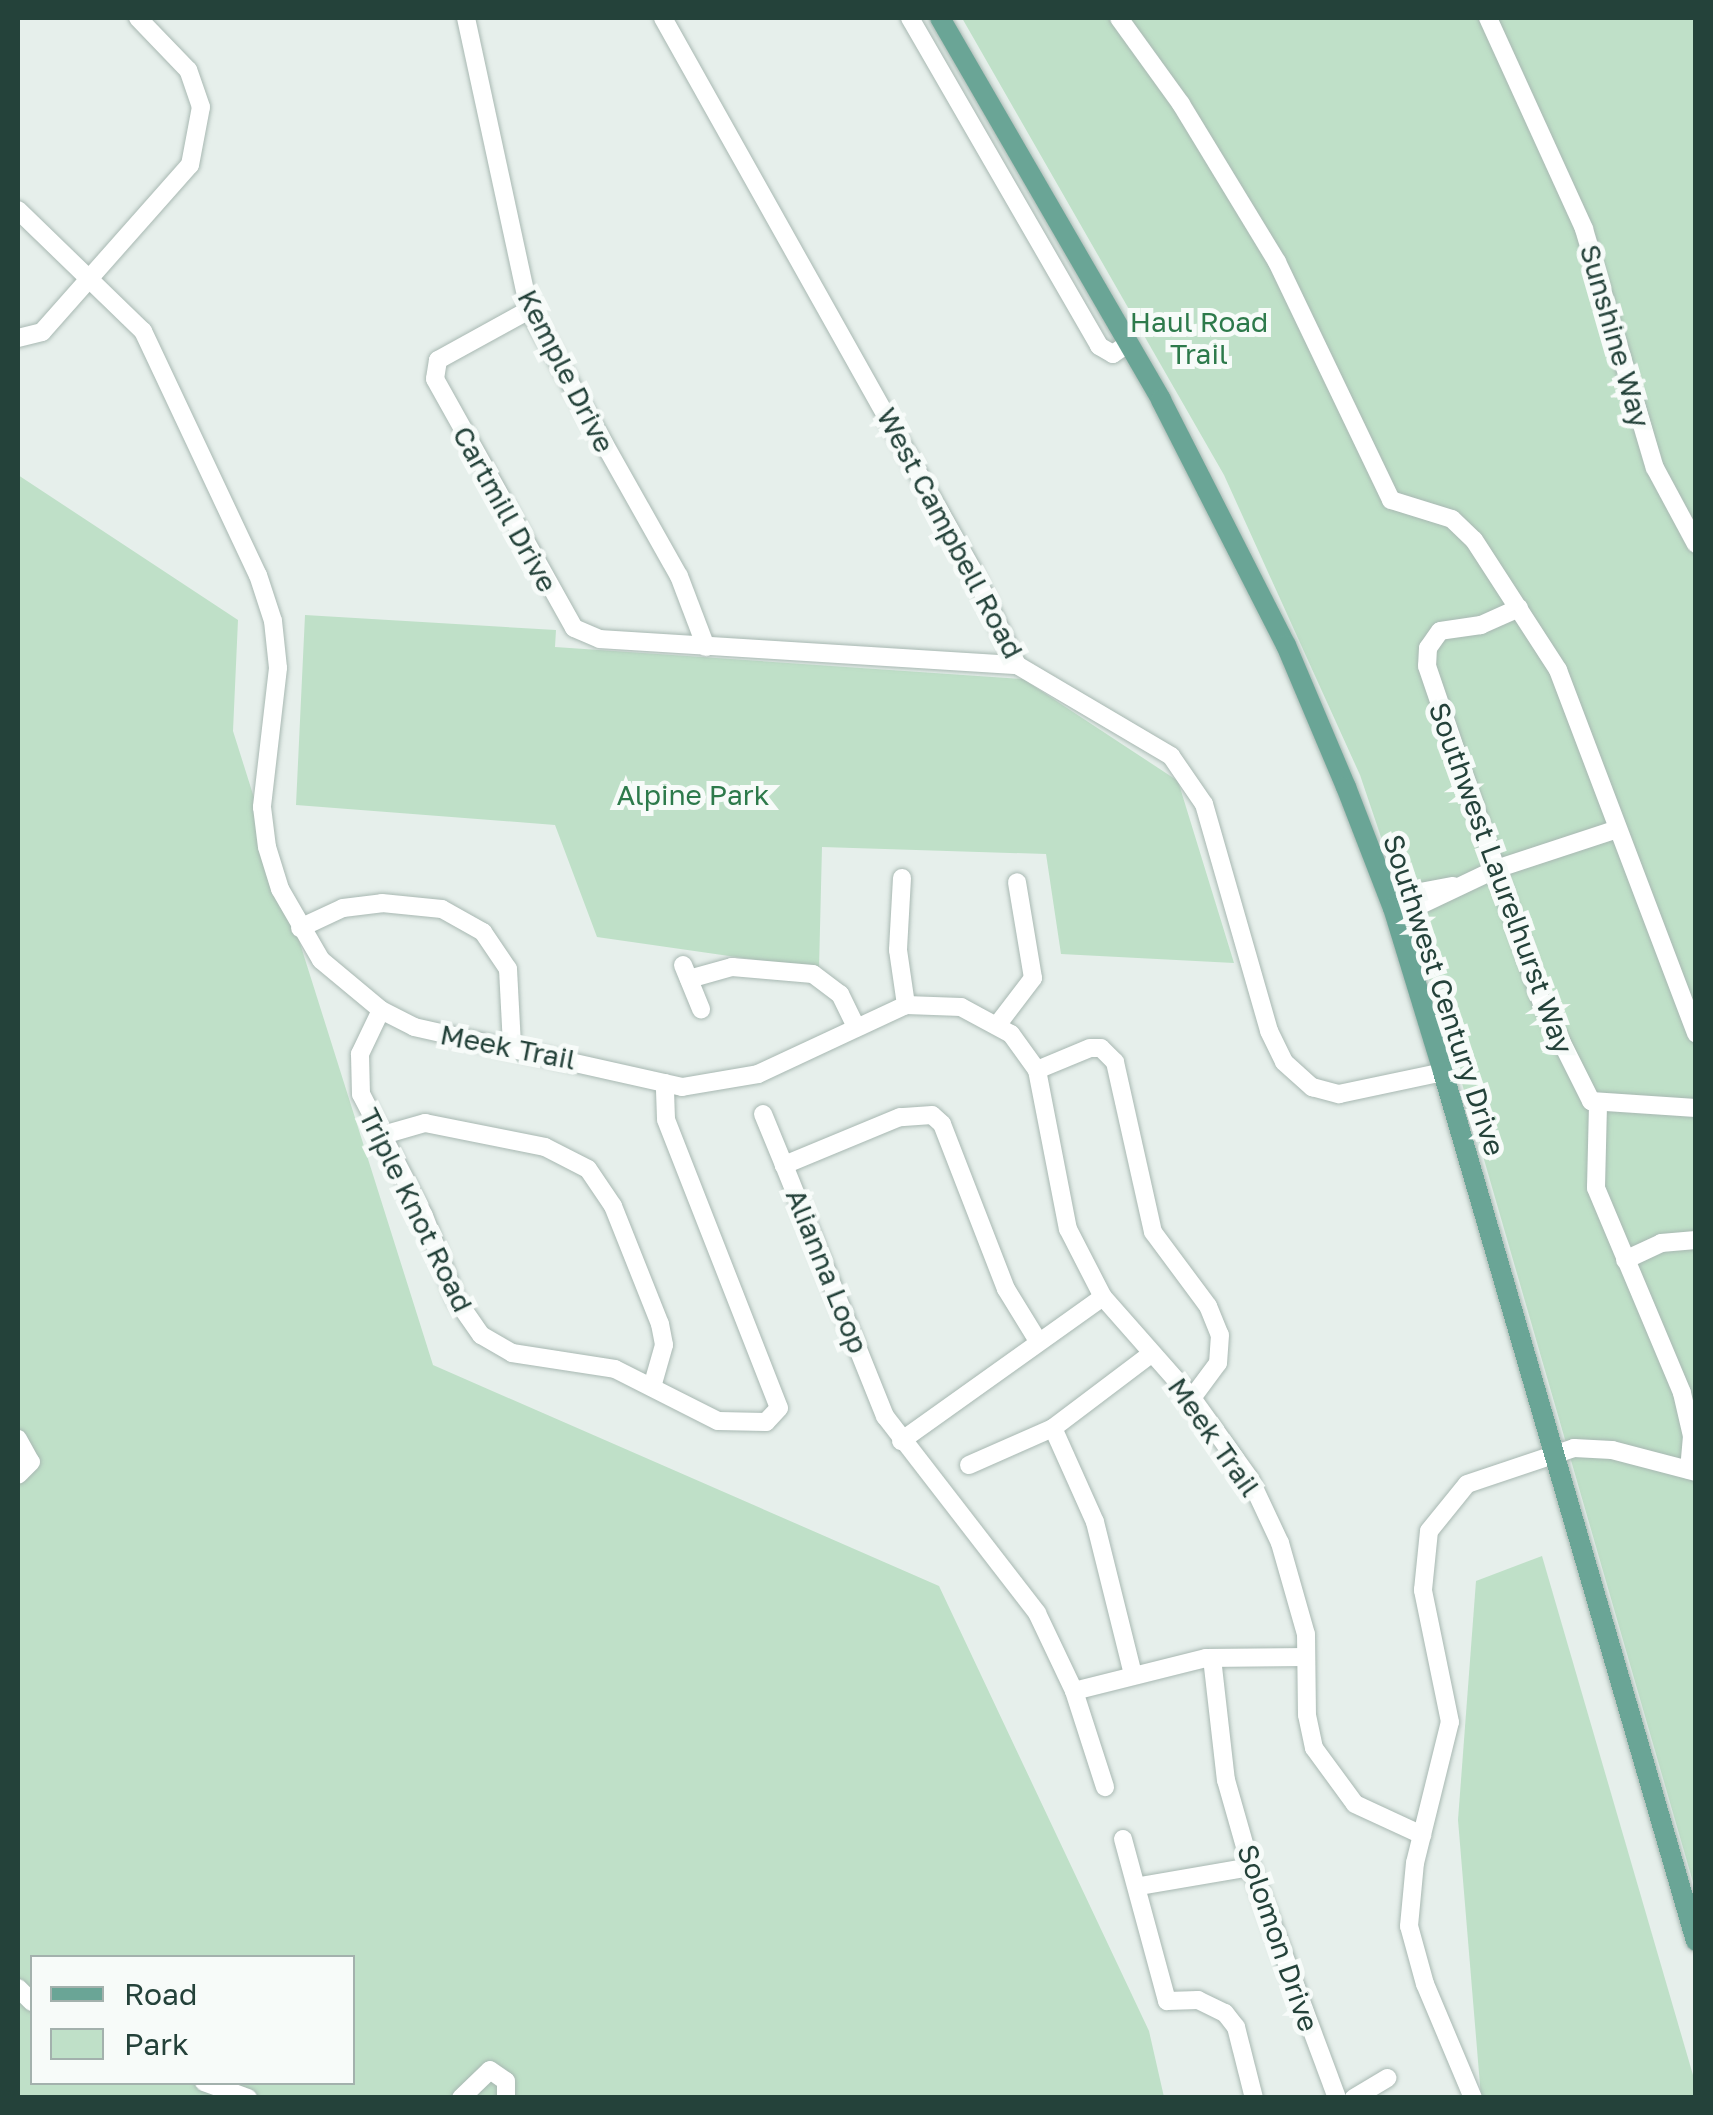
<!DOCTYPE html>
<html>
<head>
<meta charset="utf-8">
<style>
	body { margin:0 }
	#map { position:relative; width:1713px; height:2115px; overflow:hidden; background:#e6efeb; font-family:"Golos Text",sans-serif }
	div>[style] { position:absolute }
	[style*='--x'] { left:calc(var(--x)*1px); top:calc(var(--y)*1px); width:calc(var(--w)*1px); rotate:calc(var(--a)*1deg) }
	.green>* { inset:0; background:#bfe0c8 }
	.roads { filter:drop-shadow(0 0 2px #a8b8b2) drop-shadow(0 0 2px #a8b8b2) }
	.minor>* { height:18px; margin:-9px; padding:0 9px; transform-origin:9px; border-radius:9px; background:#fff }
	.major>* { height:20px; margin:-10px; padding:0 10px; transform-origin:10px; border-radius:10px; background:#6aa596 }
	span { translate:-50% -50%; white-space:nowrap; text-align:center; line-height:1.15; -webkit-text-stroke:10px #f7fbf9; paint-order:stroke }
	.park-label { font-size:28px; color:#2d7a4b }
	.street-label { font-size:28px; color:#24423a }
	.frame { position:absolute; inset:0; border:20px solid #24423a; pointer-events:none }
	.legend { position:absolute; left:30px; top:1955px; width:325px; height:130px; box-sizing:border-box; background:#f7fbf9; border:2px solid #a3b1ad; margin:0; padding:12px 18px; list-style:none; font-size:30px; color:#24423a }
	.legend li { display:flex; align-items:center; gap:20px; height:50px }
	.legend b { width:50px; border:2px solid #a3b1ad }
</style>
</head>
<body>
<div id="map">
	<div class="green">
		<i style="clip-path:polygon(962px 18px,1695px 18px,1695px 1889px,1448px 1035px,1360px 775px,1224px 475px)"></i>
		<i style="clip-path:polygon(evenodd,18px 475px,238px 620px,233px 731px,433px 1365px,939px 1586px,1149px 2031px,1164px 2097px,18px 2097px,18px 475px,32px 1958px,352px 1958px,352px 2082px,32px 2082px,32px 1958px)"></i>
		<i style="clip-path:polygon(305px 615px,556px 630px,555px 647px,1023px 679px,1178px 781px,1234px 963px,1061px 954px,1046px 854px,822px 847px,819px 969px,597px 937px,555px 825px,296px 805px)"></i>
		<i style="clip-path:polygon(1542px 1556px,1695px 2082px,1695px 2097px,1481px 2097px,1458px 1820px,1476px 1581px)"></i>
	</div>
	<div class="roads">
		<div class="minor">
			<i style="--x:466;--y:18;--w:299;--a:77.8"></i>
			<i style="--x:529;--y:310;--w:305;--a:60.6"></i>
			<i style="--x:679;--y:576;--w:76;--a:69.2"></i>
			<i style="--x:663;--y:18;--w:632;--a:60.72"></i>
			<i style="--x:972;--y:569;--w:106;--a:64.9"></i>
			<i style="--x:1017;--y:665;--w:179;--a:30.6"></i>
			<i style="--x:1171;--y:756;--w:58;--a:55.5"></i>
			<i style="--x:1204;--y:804;--w:236;--a:74"></i>
			<i style="--x:1269;--y:1031;--w:34;--a:64"></i>
			<i style="--x:1284;--y:1062;--w:38;--a:42"></i>
			<i style="--x:1312;--y:1087;--w:28;--a:15"></i>
			<i style="--x:1339;--y:1094;--w:106;--a:-11.9"></i>
			<i style="--x:910;--y:18;--w:379;--a:60"></i>
			<i style="--x:1099;--y:346;--w:16;--a:30"></i>
			<i style="--x:1113;--y:354;--w:19;--a:-35"></i>
			<i style="--x:1119;--y:18;--w:106;--a:54.2"></i>
			<i style="--x:1181;--y:104;--w:185;--a:58.7"></i>
			<i style="--x:1277;--y:262;--w:264;--a:64.4"></i>
			<i style="--x:1391;--y:500;--w:64;--a:17.3"></i>
			<i style="--x:1452;--y:519;--w:30;--a:44"></i>
			<i style="--x:1474;--y:540;--w:155;--a:57.1"></i>
			<i style="--x:1558;--y:670;--w:389;--a:69.2"></i>
			<i style="--x:1488;--y:18;--w:232;--a:65.5"></i>
			<i style="--x:1584;--y:229;--w:249;--a:73.5"></i>
			<i style="--x:1655;--y:468;--w:86;--a:61.7"></i>
			<i style="--x:18;--y:210;--w:174;--a:44.1"></i>
			<i style="--x:143;--y:331;--w:270;--a:64.8"></i>
			<i style="--x:258;--y:575;--w:48;--a:71.9"></i>
			<i style="--x:273;--y:621;--w:47;--a:83.9"></i>
			<i style="--x:278;--y:668;--w:140;--a:96.6"></i>
			<i style="--x:262;--y:807;--w:40;--a:82.9"></i>
			<i style="--x:267;--y:847;--w:44;--a:72.8"></i>
			<i style="--x:280;--y:889;--w:82;--a:60"></i>
			<i style="--x:321;--y:960;--w:78;--a:39.8"></i>
			<i style="--x:381;--y:1010;--w:37;--a:27"></i>
			<i style="--x:414;--y:1027;--w:275;--a:12.6"></i>
			<i style="--x:682;--y:1087;--w:77;--a:-9.7"></i>
			<i style="--x:758;--y:1074;--w:163;--a:-25"></i>
			<i style="--x:906;--y:1005;--w:55;--a:2.1"></i>
			<i style="--x:961;--y:1007;--w:57;--a:28.4"></i>
			<i style="--x:1011;--y:1034;--w:44;--a:54.2"></i>
			<i style="--x:1037;--y:1070;--w:162;--a:79"></i>
			<i style="--x:1068;--y:1229;--w:76;--a:62.8"></i>
			<i style="--x:1103;--y:1297;--w:135;--a:48.6"></i>
			<i style="--x:1192;--y:1398;--w:100;--a:54.4"></i>
			<i style="--x:1250;--y:1479;--w:71;--a:64.9"></i>
			<i style="--x:1280;--y:1543;--w:95;--a:74.1"></i>
			<i style="--x:1306;--y:1634;--w:81;--a:89.3"></i>
			<i style="--x:1307;--y:1715;--w:34;--a:78"></i>
			<i style="--x:1314;--y:1748;--w:69;--a:53.8"></i>
			<i style="--x:1355;--y:1804;--w:74;--a:24.8"></i>
			<i style="--x:529;--y:310;--w:104;--a:151.2"></i>
			<i style="--x:438;--y:360;--w:19;--a:99"></i>
			<i style="--x:435;--y:379;--w:285;--a:60.8"></i>
			<i style="--x:574;--y:628;--w:28;--a:23"></i>
			<i style="--x:600;--y:639;--w:418;--a:3.6"></i>
			<i style="--x:18;--y:338;--w:25;--a:-14"></i>
			<i style="--x:42;--y:332;--w:223;--a:-48.5"></i>
			<i style="--x:190;--y:165;--w:59;--a:-79.3"></i>
			<i style="--x:201;--y:107;--w:39;--a:-109"></i>
			<i style="--x:188;--y:70;--w:72;--a:-133.9"></i>
			<i style="--x:1519;--y:608;--w:42;--a:155.9"></i>
			<i style="--x:1481;--y:625;--w:41;--a:171.7"></i>
			<i style="--x:1440;--y:631;--w:21;--a:125"></i>
			<i style="--x:1428;--y:648;--w:18;--a:93"></i>
			<i style="--x:1427;--y:666;--w:356;--a:71.2"></i>
			<i style="--x:1542;--y:1003;--w:110;--a:63.4"></i>
			<i style="--x:1591;--y:1101;--w:105;--a:3.8"></i>
			<i style="--x:902;--y:878;--w:72;--a:93.2"></i>
			<i style="--x:898;--y:950;--w:56;--a:81.7"></i>
			<i style="--x:1393;--y:908;--w:15;--a:11"></i>
			<i style="--x:1408;--y:911;--w:98;--a:-25.5"></i>
			<i style="--x:1496;--y:869;--w:128;--a:-18.2"></i>
			<i style="--x:1393;--y:908;--w:17;--a:-50"></i>
			<i style="--x:1404;--y:895;--w:50;--a:-10.4"></i>
			<i style="--x:300;--y:928;--w:47;--a:-24.9"></i>
			<i style="--x:343;--y:908;--w:39;--a:-7"></i>
			<i style="--x:382;--y:903;--w:60;--a:5.7"></i>
			<i style="--x:442;--y:909;--w:47;--a:29.3"></i>
			<i style="--x:483;--y:932;--w:45;--a:56"></i>
			<i style="--x:508;--y:969;--w:77;--a:87"></i>
			<i style="--x:683;--y:965;--w:48;--a:67.8"></i>
			<i style="--x:689;--y:979;--w:45;--a:-15.6"></i>
			<i style="--x:732;--y:967;--w:81;--a:4.9"></i>
			<i style="--x:813;--y:974;--w:34;--a:37"></i>
			<i style="--x:840;--y:994;--w:37;--a:64"></i>
			<i style="--x:381;--y:1010;--w:49;--a:115.5"></i>
			<i style="--x:360;--y:1054;--w:40;--a:88.6"></i>
			<i style="--x:361;--y:1094;--w:137;--a:62.7"></i>
			<i style="--x:424;--y:1216;--w:89;--a:68.9"></i>
			<i style="--x:456;--y:1299;--w:44;--a:55.2"></i>
			<i style="--x:481;--y:1335;--w:36;--a:30"></i>
			<i style="--x:512;--y:1353;--w:104;--a:8.8"></i>
			<i style="--x:615;--y:1369;--w:115;--a:26.8"></i>
			<i style="--x:718;--y:1421;--w:48;--a:1.2"></i>
			<i style="--x:766;--y:1422;--w:19;--a:-47"></i>
			<i style="--x:779;--y:1408;--w:310;--a:-111.4"></i>
			<i style="--x:666;--y:1119;--w:36;--a:-92"></i>
			<i style="--x:998;--y:1024;--w:58;--a:-52.7"></i>
			<i style="--x:1033;--y:978;--w:97;--a:-99.5"></i>
			<i style="--x:1037;--y:1070;--w:57;--a:-22.5"></i>
			<i style="--x:1090;--y:1048;--w:11;--a:0"></i>
			<i style="--x:1101;--y:1048;--w:20;--a:45"></i>
			<i style="--x:1115;--y:1062;--w:174;--a:77.4"></i>
			<i style="--x:1153;--y:1232;--w:92;--a:53.4"></i>
			<i style="--x:1208;--y:1306;--w:31;--a:68"></i>
			<i style="--x:1220;--y:1335;--w:28;--a:94"></i>
			<i style="--x:1218;--y:1363;--w:44;--a:126.6"></i>
			<i style="--x:1598;--y:1105;--w:83;--a:91.4"></i>
			<i style="--x:1596;--y:1188;--w:222;--a:67.2"></i>
			<i style="--x:1682;--y:1393;--w:44;--a:76.9"></i>
			<i style="--x:1692;--y:1436;--w:34;--a:95"></i>
			<i style="--x:763;--y:1114;--w:55;--a:67.6"></i>
			<i style="--x:383;--y:1135;--w:44;--a:-15.9"></i>
			<i style="--x:425;--y:1123;--w:122;--a:11.3"></i>
			<i style="--x:545;--y:1147;--w:48;--a:27.1"></i>
			<i style="--x:588;--y:1169;--w:45;--a:56"></i>
			<i style="--x:613;--y:1206;--w:127;--a:68.3"></i>
			<i style="--x:660;--y:1324;--w:21;--a:79"></i>
			<i style="--x:664;--y:1345;--w:44;--a:105.9"></i>
			<i style="--x:1625;--y:1260;--w:40;--a:-25"></i>
			<i style="--x:1661;--y:1243;--w:35;--a:-5"></i>
			<i style="--x:1038;--y:1341;--w:61;--a:-121.6"></i>
			<i style="--x:1006;--y:1289;--w:177;--a:-111.2"></i>
			<i style="--x:942;--y:1124;--w:13;--a:-138"></i>
			<i style="--x:932;--y:1115;--w:32;--a:176"></i>
			<i style="--x:900;--y:1117;--w:126;--a:157.5"></i>
			<i style="--x:784;--y:1165;--w:271;--a:68.1"></i>
			<i style="--x:885;--y:1416;--w:249;--a:52.3"></i>
			<i style="--x:1037;--y:1613;--w:86;--a:64.6"></i>
			<i style="--x:1074;--y:1691;--w:101;--a:72.1"></i>
			<i style="--x:1053;--y:1428;--w:103;--a:65.9"></i>
			<i style="--x:1095;--y:1522;--w:157;--a:76"></i>
			<i style="--x:18;--y:1439;--w:26;--a:61"></i>
			<i style="--x:31;--y:1462;--w:18;--a:135"></i>
			<i style="--x:901;--y:1441;--w:248;--a:-35.5"></i>
			<i style="--x:969;--y:1465;--w:92;--a:-23.8"></i>
			<i style="--x:1053;--y:1428;--w:123;--a:-37.1"></i>
			<i style="--x:1212;--y:1658;--w:123;--a:83.5"></i>
			<i style="--x:1226;--y:1780;--w:87;--a:74.1"></i>
			<i style="--x:1250;--y:1864;--w:250;--a:69.6"></i>
			<i style="--x:1074;--y:1691;--w:136;--a:-14"></i>
			<i style="--x:1206;--y:1658;--w:100;--a:-0.6"></i>
			<i style="--x:1123;--y:1839;--w:168;--a:74.8"></i>
			<i style="--x:1167;--y:2001;--w:31;--a:-2"></i>
			<i style="--x:1198;--y:2000;--w:30;--a:26"></i>
			<i style="--x:1225;--y:2013;--w:18;--a:52"></i>
			<i style="--x:1236;--y:2027;--w:73;--a:75.8"></i>
			<i style="--x:1140;--y:1886;--w:113;--a:-9.7"></i>
			<i style="--x:18;--y:1988;--w:20;--a:45"></i>
			<i style="--x:204;--y:2082;--w:47;--a:20"></i>
			<i style="--x:461;--y:2098;--w:40;--a:-44"></i>
			<i style="--x:490;--y:2070;--w:19;--a:35"></i>
			<i style="--x:506;--y:2081;--w:17;--a:90"></i>
			<i style="--x:1354;--y:2098;--w:39;--a:-31"></i>
			<i style="--x:1473;--y:2098;--w:124;--a:-112.8"></i>
			<i style="--x:1425;--y:1984;--w:60;--a:-105.4"></i>
			<i style="--x:1409;--y:1926;--w:63;--a:-84.6"></i>
			<i style="--x:1415;--y:1863;--w:145;--a:-76.1"></i>
			<i style="--x:1450;--y:1722;--w:135;--a:-101.6"></i>
			<i style="--x:1423;--y:1590;--w:59;--a:-84.2"></i>
			<i style="--x:1429;--y:1531;--w:60;--a:-51"></i>
			<i style="--x:1467;--y:1484;--w:113;--a:-18.6"></i>
			<i style="--x:1574;--y:1448;--w:38;--a:3"></i>
			<i style="--x:1612;--y:1450;--w:87;--a:14.7"></i>
		</div>
		<div class="major">
			<i style="--x:940;--y:18;--w:441;--a:59.9"></i>
			<i style="--x:1161;--y:400;--w:275;--a:63"></i>
			<i style="--x:1286;--y:645;--w:154;--a:67.1"></i>
			<i style="--x:1346;--y:787;--w:130;--a:68.8"></i>
			<i style="--x:1393;--y:908;--w:171;--a:73"></i>
			<i style="--x:1443;--y:1072;--w:905;--a:73.77"></i>
		</div>
	</div>
	<div class="park-label">
		<span style="left:1199px;top:338px">Haul Road<br>Trail</span>
		<span style="left:693px;top:795px">Alpine Park</span>
	</div>
	<div class="street-label">
		<span style="left:1615px;top:336px;rotate:74deg">Sunshine Way</span>
		<span style="left:566px;top:371px;rotate:63deg">Kemple Drive</span>
		<span style="left:505px;top:509px;rotate:61deg">Cartmill Drive</span>
		<span style="left:950px;top:533px;rotate:62deg">West Campbell Road</span>
		<span style="left:1501px;top:878px;rotate:70deg">Southwest Laurelhurst Way</span>
		<span style="left:1444px;top:995px;rotate:72deg">Southwest Century Drive</span>
		<span style="left:508px;top:1047px;rotate:11deg">Meek Trail</span>
		<span style="left:416px;top:1210px;rotate:64deg">Triple Knot Road</span>
		<span style="left:827px;top:1271px;rotate:68deg">Alianna Loop</span>
		<span style="left:1214px;top:1437px;rotate:55deg">Meek Trail</span>
		<span style="left:1278px;top:1938px;rotate:71deg">Solomon Drive</span>
	</div>
	<div class="frame"></div>
	<ul class="legend">
	<li><b style="height:12px;background:#6aa596"></b>Road</li>
	<li><b style="height:28px;background:#bfe0c8"></b>Park</li>
	</ul>
</div>
</body>
</html>
